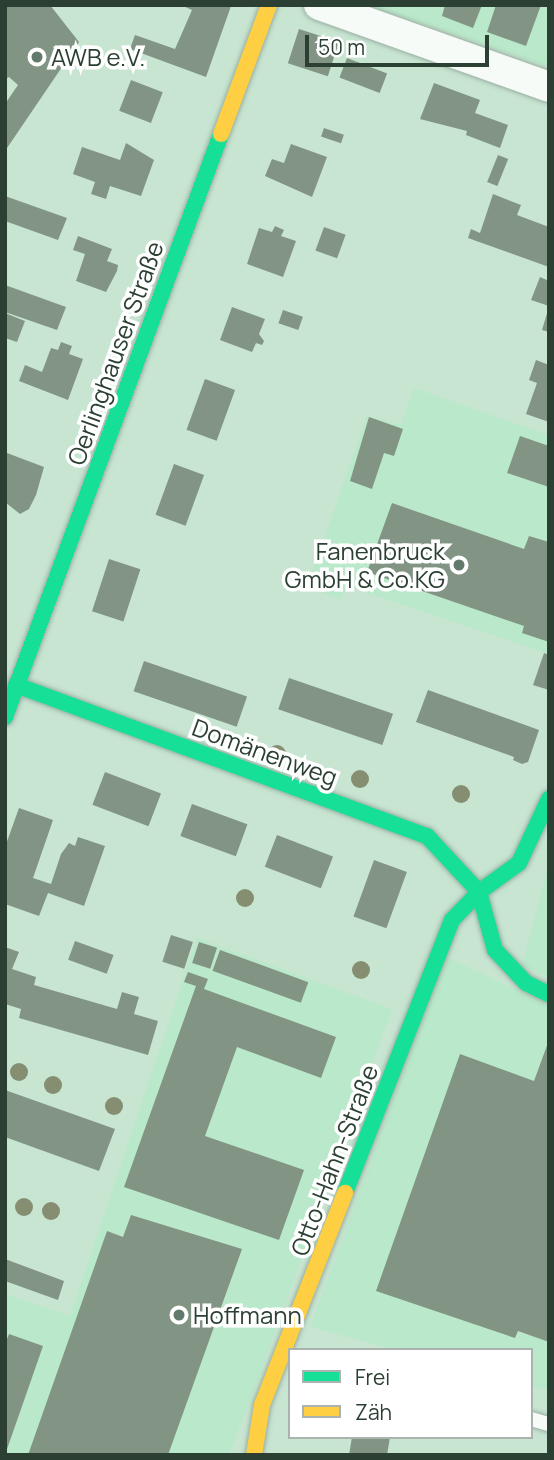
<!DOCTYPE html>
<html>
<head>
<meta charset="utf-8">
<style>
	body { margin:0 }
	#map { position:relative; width:554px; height:1460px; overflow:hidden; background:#c8e5d2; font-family:Manrope,sans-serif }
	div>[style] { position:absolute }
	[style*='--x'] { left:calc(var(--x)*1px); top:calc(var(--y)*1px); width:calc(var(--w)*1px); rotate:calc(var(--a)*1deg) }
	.built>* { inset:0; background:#bae8ca }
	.building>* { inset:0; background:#829484; transform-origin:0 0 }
	.roads { filter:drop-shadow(0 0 2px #99b0a2) drop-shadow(0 0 2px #99b0a2) }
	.lane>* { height:14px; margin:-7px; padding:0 7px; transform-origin:7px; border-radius:7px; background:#f7fbf8 }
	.street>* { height:30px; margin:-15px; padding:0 15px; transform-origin:15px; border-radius:15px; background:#f7fbf8 }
	.fast>* { height:16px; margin:-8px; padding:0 8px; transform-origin:8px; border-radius:8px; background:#16e098 }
	.slow>* { height:16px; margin:-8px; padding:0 8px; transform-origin:8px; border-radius:8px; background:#ffcf43 }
	.trees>* { width:18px; height:18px; margin:-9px; border-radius:50%; background:#868e71 }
	.dots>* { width:19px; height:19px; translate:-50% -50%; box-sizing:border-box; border:4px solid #fff; border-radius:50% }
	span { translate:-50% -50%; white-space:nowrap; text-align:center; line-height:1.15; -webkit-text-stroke:7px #fff; paint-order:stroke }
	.poi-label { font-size:24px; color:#2b4033 }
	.left { translate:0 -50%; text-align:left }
	.right { translate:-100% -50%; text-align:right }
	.street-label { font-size:24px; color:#2b4033 }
	.frame { position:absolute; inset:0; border:7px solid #2b4033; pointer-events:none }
	.legend { position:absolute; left:288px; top:1348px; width:245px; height:91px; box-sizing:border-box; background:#fff; border:2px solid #aab3ad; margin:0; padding:9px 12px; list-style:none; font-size:21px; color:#2b4033 }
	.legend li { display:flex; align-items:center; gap:14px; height:35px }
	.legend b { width:35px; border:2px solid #aab3ad }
	.scale { position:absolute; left:305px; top:35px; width:184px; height:32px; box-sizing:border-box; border:4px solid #2b4033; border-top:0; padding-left:9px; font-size:21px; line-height:24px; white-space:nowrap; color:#2b4033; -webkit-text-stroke:5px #fff; paint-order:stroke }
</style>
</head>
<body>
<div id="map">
	<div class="built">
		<i style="clip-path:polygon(368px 5px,549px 5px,549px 67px)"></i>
		<i style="clip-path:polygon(414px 388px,549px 435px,549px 654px,347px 586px,341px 600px,307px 587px,367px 416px,401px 425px)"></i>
		<i style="clip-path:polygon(549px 863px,549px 977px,522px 965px)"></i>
		<i style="clip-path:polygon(197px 938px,392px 1009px,259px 1376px,229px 1455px,5px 1455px,5px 1294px,70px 1316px)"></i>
		<i style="clip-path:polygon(446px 957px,549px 1005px,549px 1390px,531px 1386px,531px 1350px,397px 1350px,310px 1327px)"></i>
	</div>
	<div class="building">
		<i style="clip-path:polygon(5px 5px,50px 5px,79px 42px,5px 151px,5px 104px,18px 85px,9px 77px,5px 79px)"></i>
		<i style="clip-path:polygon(181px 5px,231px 6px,206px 77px,130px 49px,135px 35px,175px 49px,192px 10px)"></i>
		<i style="clip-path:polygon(445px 5px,482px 5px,473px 28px,442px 16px)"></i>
		<i style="clip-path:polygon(496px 5px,541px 5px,526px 46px,487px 32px)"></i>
		<i style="left:299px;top:29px;width:42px;height:36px;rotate:18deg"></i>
		<i style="left:347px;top:58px;width:43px;height:21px;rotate:21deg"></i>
		<i style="left:131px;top:80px;width:34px;height:33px;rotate:21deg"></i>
		<i style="clip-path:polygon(434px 83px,480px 100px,475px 113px,508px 125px,500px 148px,466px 135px,467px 131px,420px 119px)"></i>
		<i style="left:324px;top:128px;width:21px;height:9px;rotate:19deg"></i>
		<i style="clip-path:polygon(126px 143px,154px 160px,141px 196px,110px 186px,106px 199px,91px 194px,95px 182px,73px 174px,82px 147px,120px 160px)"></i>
		<i style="clip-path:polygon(291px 144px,327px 157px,312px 197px,265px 176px,272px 159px,284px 163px)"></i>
		<i style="left:498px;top:155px;width:11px;height:29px;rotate:22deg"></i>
		<i style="clip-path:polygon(493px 194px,521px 205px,517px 215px,549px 227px,549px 267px,468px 238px,471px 229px,480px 233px)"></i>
		<i style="clip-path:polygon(5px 196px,67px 218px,58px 240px,5px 221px)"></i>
		<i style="clip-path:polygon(275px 226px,284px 230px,281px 236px,296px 241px,283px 277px,247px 264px,259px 228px,272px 232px)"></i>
		<i style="left:324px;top:227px;width:23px;height:25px;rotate:20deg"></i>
		<i style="clip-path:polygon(78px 236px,112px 249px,107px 261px,118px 265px,117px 271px,106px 292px,76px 281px,85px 254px,73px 250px)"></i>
		<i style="clip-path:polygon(540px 277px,549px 281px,549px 306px,531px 300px)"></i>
		<i style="clip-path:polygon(5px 285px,66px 307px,57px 330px,5px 312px)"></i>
		<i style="clip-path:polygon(232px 307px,265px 319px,259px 334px,264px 341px,262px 345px,256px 343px,252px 352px,220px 340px)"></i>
		<i style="left:283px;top:310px;width:21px;height:14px;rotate:19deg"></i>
		<i style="clip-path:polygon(548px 310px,549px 310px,549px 332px,542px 330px)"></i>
		<i style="clip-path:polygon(5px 313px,25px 321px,17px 342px,5px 338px)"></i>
		<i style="clip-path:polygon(61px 342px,72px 346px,69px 354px,83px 359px,68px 400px,19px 381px,25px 365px,42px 372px,51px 348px,58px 350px)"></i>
		<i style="clip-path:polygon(536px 360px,549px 365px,549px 422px,526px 414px,537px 383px,529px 380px)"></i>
		<i style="left:205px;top:379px;width:32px;height:54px;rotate:20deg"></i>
		<i style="clip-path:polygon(369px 417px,403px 429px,394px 456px,384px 453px,372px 489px,350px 481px)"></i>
		<i style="clip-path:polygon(520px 436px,549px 446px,549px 487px,507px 473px)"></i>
		<i style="clip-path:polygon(7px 453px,44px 467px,36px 495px,29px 509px,20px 514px,5px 502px)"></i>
		<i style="left:174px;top:464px;width:32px;height:54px;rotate:20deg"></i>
		<i style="clip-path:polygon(392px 503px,524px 549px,529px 536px,549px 542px,549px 642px,522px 633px,524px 626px,367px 572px)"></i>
		<i style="left:109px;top:559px;width:33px;height:55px;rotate:18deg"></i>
		<i style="clip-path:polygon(544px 653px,549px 655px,549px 690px,533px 685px)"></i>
		<i style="left:144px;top:661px;width:109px;height:32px;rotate:19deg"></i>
		<i style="left:289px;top:678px;width:110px;height:33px;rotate:19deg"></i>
		<i style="clip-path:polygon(428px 690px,539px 730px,528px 762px,522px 764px,513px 760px,514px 757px,416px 722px)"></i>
		<i style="left:105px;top:772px;width:60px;height:35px;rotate:21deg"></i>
		<i style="left:192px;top:804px;width:59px;height:34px;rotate:20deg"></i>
		<i style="clip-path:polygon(19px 808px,53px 820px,33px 878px,51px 884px,61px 854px,69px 843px,75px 846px,78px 837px,105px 846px,84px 906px,48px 893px,39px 916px,5px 904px,5px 847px)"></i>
		<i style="left:277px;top:835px;width:60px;height:34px;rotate:21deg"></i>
		<i style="left:374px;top:860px;width:35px;height:60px;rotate:20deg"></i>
		<i style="left:171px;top:935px;width:23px;height:28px;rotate:18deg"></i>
		<i style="left:75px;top:941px;width:41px;height:20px;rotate:20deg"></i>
		<i style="left:199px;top:942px;width:19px;height:22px;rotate:18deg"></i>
		<i style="clip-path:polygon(5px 947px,19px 952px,12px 969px,36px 977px,34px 985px,117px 1009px,122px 992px,139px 997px,134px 1014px,158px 1021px,148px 1055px,19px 1018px,21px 1009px,5px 1004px)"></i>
		<i style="left:220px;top:950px;width:94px;height:22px;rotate:20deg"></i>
		<i style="clip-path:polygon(188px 972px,208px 979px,204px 989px,336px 1037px,321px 1078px,237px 1047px,205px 1136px,304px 1170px,279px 1240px,124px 1187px,196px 986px,184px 982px)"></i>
		<i style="clip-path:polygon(549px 1040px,549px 1342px,518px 1331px,515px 1338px,376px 1291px,460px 1054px,534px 1081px)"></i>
		<i style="clip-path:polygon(5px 1090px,115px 1129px,99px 1171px,5px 1137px)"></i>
		<i style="clip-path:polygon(131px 1215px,242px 1249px,168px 1455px,28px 1455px,107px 1231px,123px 1237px)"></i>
		<i style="clip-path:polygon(5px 1259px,64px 1281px,58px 1300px,5px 1281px)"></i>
		<i style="clip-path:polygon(9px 1334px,43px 1346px,6px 1452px,5px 1344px)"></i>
		<i style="clip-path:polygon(352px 1437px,390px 1437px,387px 1455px,349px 1455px)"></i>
	</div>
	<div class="roads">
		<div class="lane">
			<i style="--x:531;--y:1419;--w:19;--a:16"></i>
		</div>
		<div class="street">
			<i style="--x:319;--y:5;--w:244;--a:19.6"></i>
		</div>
		<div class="fast">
			<i style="--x:16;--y:685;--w:438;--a:20.2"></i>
			<i style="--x:427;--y:836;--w:76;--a:47.1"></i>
			<i style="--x:479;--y:892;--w:60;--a:74.6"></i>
			<i style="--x:495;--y:950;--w:45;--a:46.8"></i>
			<i style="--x:526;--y:983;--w:25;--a:26"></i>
			<i style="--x:5;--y:717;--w:622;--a:-69.67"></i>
			<i style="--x:345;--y:1193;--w:293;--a:-68.6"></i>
			<i style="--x:452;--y:920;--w:39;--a:-46"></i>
			<i style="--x:479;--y:892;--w:49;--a:-35.9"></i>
			<i style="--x:519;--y:863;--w:71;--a:-64.9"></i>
		</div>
		<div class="slow">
			<i style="--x:221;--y:134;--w:138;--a:-69.6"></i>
			<i style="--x:254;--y:1455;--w:51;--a:-80.9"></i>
			<i style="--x:262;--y:1405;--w:228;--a:-68.6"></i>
		</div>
	</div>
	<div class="trees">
		<i style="left:277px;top:754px"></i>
		<i style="left:360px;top:779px"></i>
		<i style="left:461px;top:794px"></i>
		<i style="left:245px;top:898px"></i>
		<i style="left:361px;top:970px"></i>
		<i style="left:19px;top:1072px"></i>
		<i style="left:53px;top:1085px"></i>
		<i style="left:114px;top:1106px"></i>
		<i style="left:24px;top:1207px"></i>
		<i style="left:51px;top:1211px"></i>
	</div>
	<div class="dots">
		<i style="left:37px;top:57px;background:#627a6b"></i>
		<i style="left:459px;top:565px;background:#627a6b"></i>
		<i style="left:179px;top:1315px;background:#627a6b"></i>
	</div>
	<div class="poi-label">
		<span class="left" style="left:51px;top:57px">AWB e.V.</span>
		<span class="right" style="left:445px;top:565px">Fanenbruck<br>GmbH &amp; Co.KG</span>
		<span class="left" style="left:193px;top:1315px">Hoffmann</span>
	</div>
	<div class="street-label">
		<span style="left:115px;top:353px;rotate:-70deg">Oerlinghauser Straße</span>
		<span style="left:265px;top:752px;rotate:20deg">Domänenweg</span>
		<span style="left:334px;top:1160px;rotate:-69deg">Otto-Hahn-Straße</span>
	</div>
	<div class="frame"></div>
	<ul class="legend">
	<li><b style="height:9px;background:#16e098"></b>Frei</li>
	<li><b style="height:9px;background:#ffcf43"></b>Zäh</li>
	</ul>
	<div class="scale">50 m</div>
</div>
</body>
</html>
